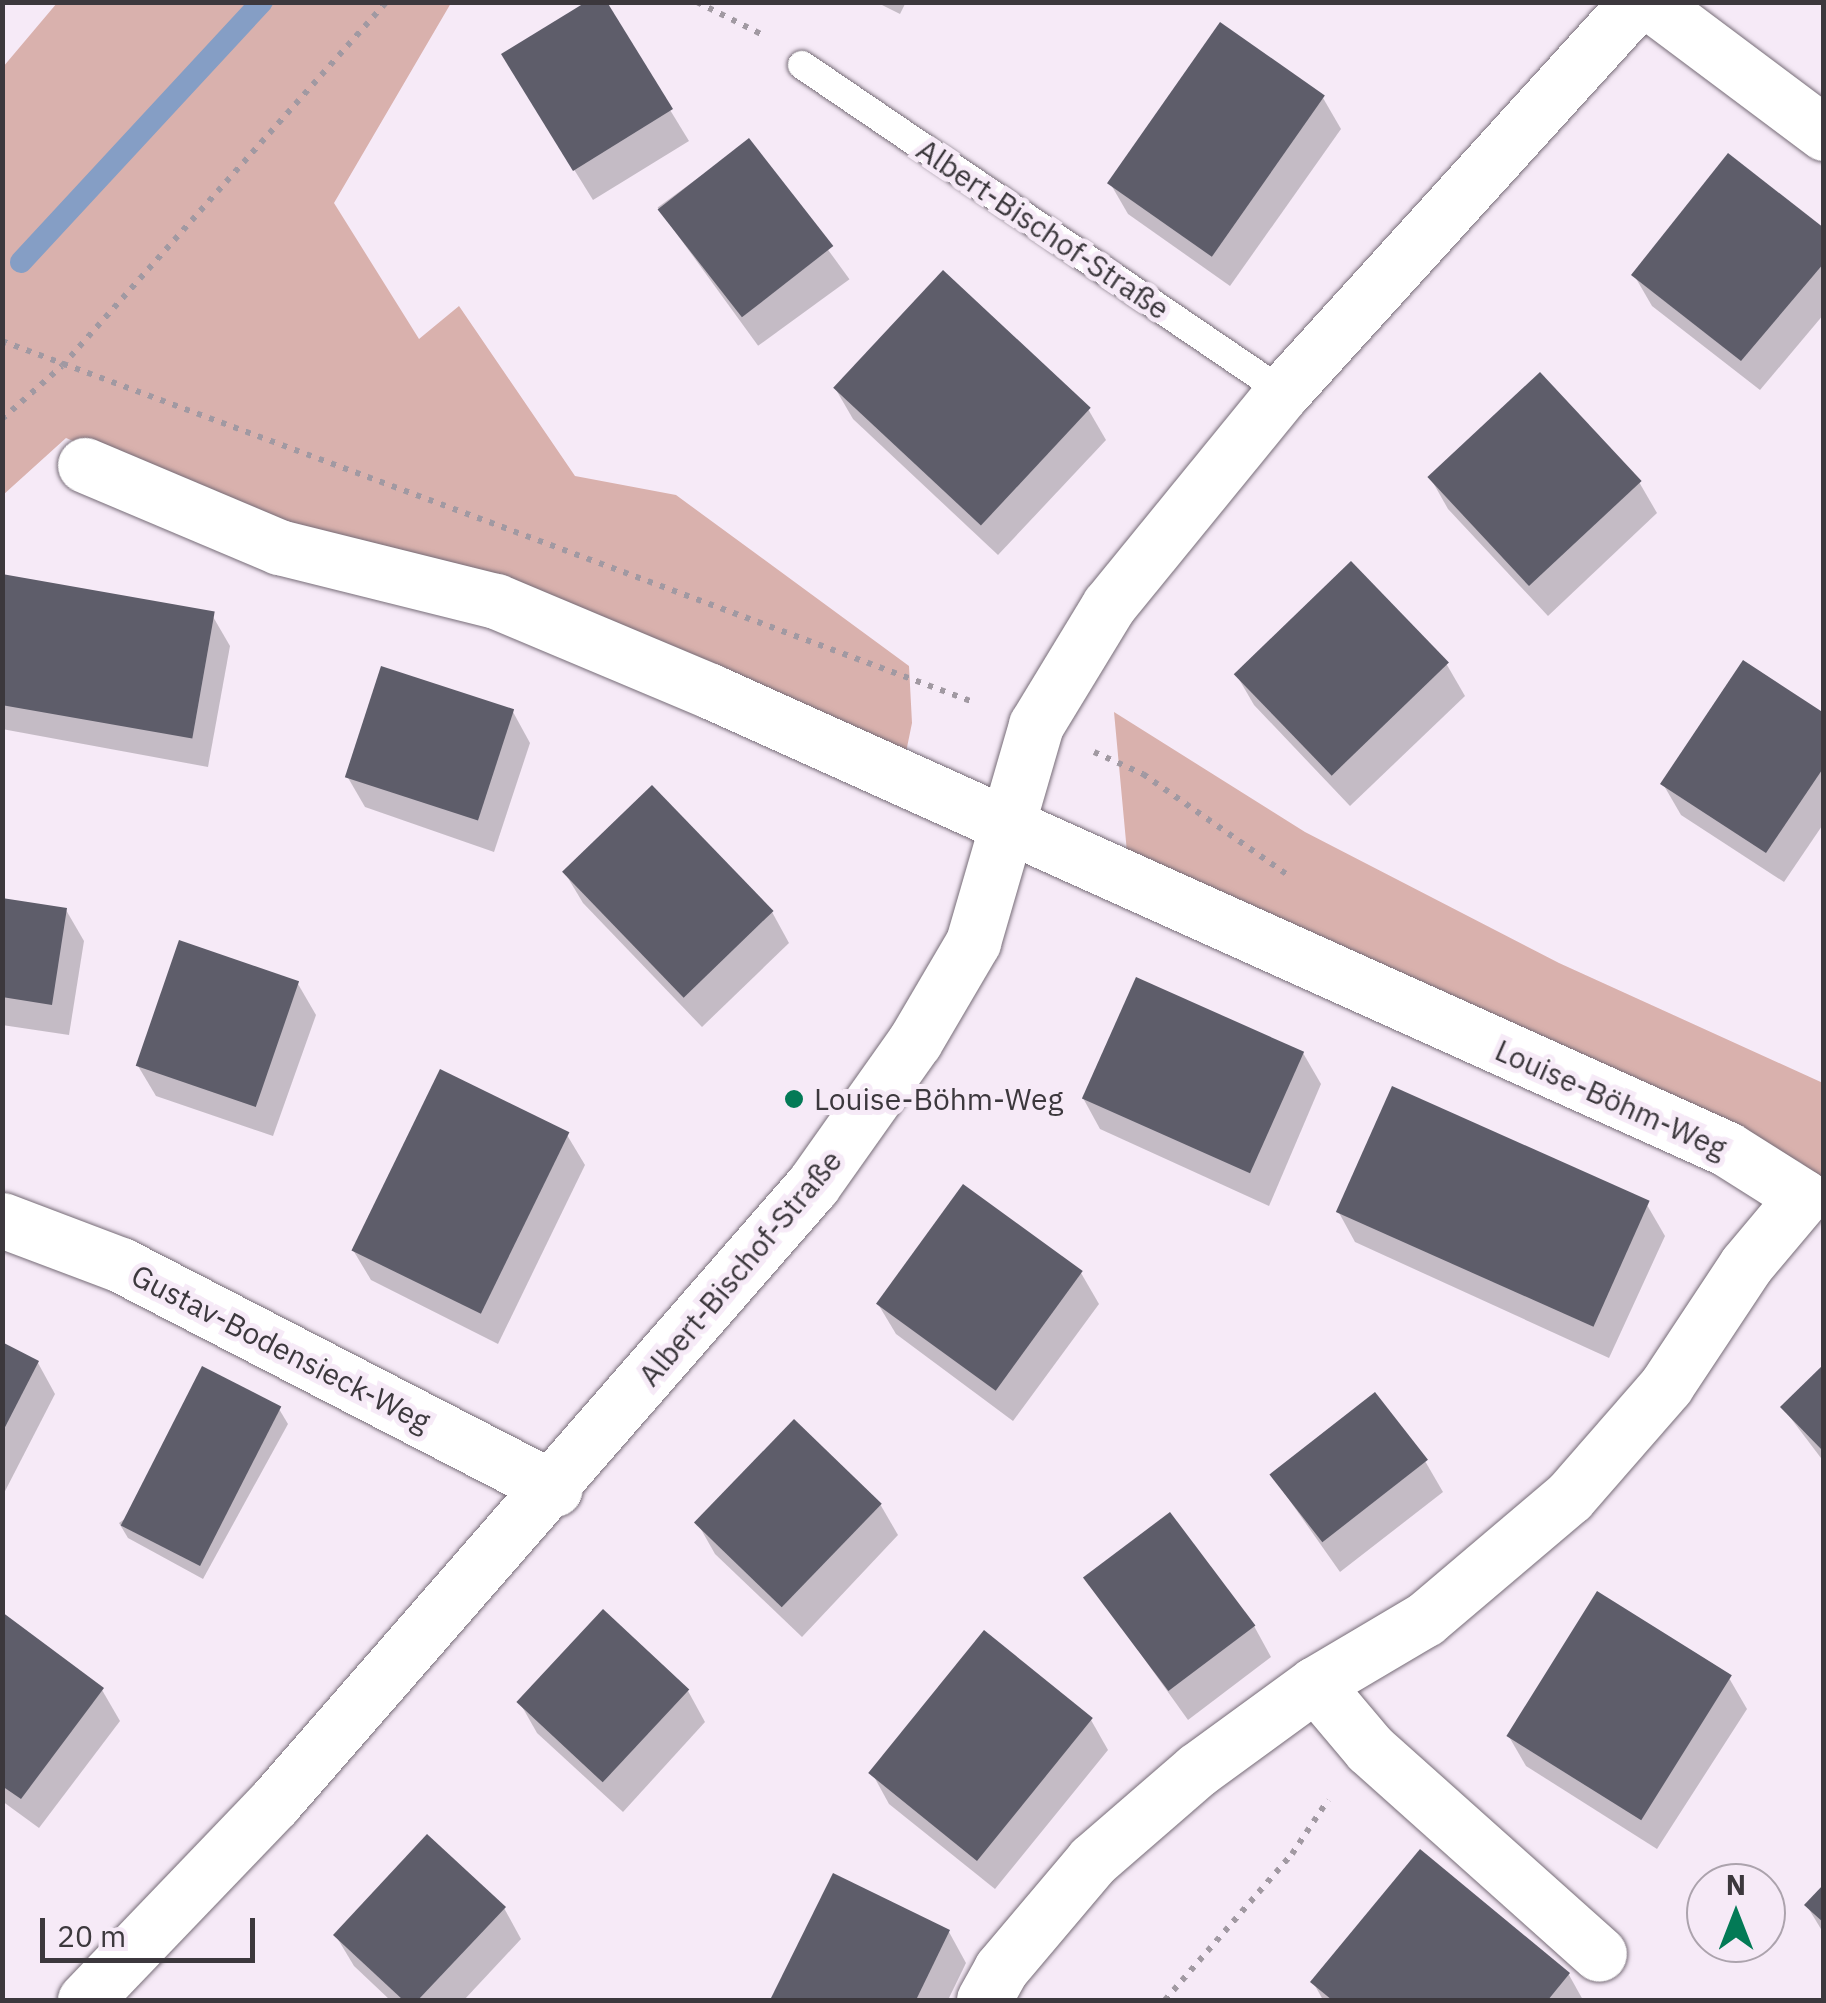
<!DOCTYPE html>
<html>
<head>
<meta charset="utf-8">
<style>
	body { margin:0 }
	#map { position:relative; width:1826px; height:2003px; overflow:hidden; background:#f6eaf7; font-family:"IBM Plex Sans",sans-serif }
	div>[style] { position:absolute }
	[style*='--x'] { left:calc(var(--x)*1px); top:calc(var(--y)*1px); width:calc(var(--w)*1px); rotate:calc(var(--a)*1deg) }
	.green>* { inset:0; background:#d9b1ad }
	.shadow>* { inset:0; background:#0003; transform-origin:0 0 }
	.stream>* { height:22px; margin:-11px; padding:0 11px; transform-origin:11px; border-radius:11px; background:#859ec5 }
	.building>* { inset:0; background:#5e5d6a; transform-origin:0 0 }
	.path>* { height:6px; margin-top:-3px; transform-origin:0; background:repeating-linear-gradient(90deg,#a199a2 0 5px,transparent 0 13px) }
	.roads { filter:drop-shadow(0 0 2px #766c77) drop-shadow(0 0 2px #766c77) }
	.service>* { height:28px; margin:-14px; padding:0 14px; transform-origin:14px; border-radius:14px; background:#fff }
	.minor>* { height:55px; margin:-27.5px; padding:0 27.5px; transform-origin:27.5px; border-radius:27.5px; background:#fff }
	.dots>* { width:28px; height:28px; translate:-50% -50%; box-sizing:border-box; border:5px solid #f6eaf7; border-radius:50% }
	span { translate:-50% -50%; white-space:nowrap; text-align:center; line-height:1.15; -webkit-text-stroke:10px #f6eaf7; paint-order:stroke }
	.street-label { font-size:30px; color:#3c383d }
	.poi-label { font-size:30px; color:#3c383d }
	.left { translate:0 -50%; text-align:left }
	.frame { position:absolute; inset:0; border:5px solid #3c383d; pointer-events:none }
	.north { position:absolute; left:1686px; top:1863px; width:100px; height:100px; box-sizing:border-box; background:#f6eaf7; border:2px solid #aca3ad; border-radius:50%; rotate:0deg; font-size:28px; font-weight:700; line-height:40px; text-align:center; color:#3c383d }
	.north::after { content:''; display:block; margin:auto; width:35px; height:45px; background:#037a56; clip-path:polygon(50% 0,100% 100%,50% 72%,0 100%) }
	.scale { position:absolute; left:40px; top:1918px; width:215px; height:45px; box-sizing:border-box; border:5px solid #3c383d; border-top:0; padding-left:12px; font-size:30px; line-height:35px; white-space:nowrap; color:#3c383d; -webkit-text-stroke:8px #f6eaf7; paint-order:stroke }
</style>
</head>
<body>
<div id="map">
	<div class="green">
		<i style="clip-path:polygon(57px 3px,451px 3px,334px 203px,419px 339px,459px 306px,575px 476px,676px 495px,909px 666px,912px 723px,904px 762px,287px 531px,66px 438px,3px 495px,3px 67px)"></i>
		<i style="clip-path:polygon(1114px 712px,1305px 832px,1559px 963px,1823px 1083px,1823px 1181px,1800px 1162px,1128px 863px)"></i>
	</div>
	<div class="shadow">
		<i style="clip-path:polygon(604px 2px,689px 141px,593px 200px,522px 86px)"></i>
		<i style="clip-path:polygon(876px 2px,906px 2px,900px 14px)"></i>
		<i style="clip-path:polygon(1323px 98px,1341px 129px,1230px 286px,1128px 214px,1110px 183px)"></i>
		<i style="left:749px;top:141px;width:171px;height:113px;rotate:54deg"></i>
		<i style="clip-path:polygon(1824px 231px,1824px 314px,1760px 390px,1652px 306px,1634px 275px)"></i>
		<i style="clip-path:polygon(835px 388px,1088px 409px,1106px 440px,998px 555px,853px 419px)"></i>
		<i style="clip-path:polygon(1431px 479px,1639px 482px,1657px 513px,1548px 616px,1448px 509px)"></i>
		<i style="clip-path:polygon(2px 577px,212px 615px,230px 646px,208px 767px,2px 729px)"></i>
		<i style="clip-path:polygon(1447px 665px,1465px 696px,1350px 806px,1254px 705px,1236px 674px)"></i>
		<i style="clip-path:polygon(513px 712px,530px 743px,494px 852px,365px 807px,347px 776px)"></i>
		<i style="clip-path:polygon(1824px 716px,1824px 823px,1784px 882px,1681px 815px,1663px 784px)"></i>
		<i style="clip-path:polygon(565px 873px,772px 912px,789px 943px,702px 1027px,583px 903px)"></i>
		<i style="clip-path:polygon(2px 900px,66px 910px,84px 941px,69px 1035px,2px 1025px)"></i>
		<i style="clip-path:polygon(298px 984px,316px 1015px,273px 1136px,156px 1096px,138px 1066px)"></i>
		<i style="clip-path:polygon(1303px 1053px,1321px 1084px,1269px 1206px,1100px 1129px,1083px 1098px)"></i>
		<i style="clip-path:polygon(567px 1135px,585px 1165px,498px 1344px,371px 1280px,353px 1250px)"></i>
		<i style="clip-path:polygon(1647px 1205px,1665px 1236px,1609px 1358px,1355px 1242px,1338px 1211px)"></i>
		<i style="clip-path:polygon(1081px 1273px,1099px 1304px,1013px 1421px,896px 1334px,878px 1304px)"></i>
		<i style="clip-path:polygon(2px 1345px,38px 1363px,55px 1394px,2px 1497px)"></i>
		<i style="clip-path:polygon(1824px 1368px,1824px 1462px,1783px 1408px)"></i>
		<i style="clip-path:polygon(279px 1409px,288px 1424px,203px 1579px,128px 1538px,119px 1523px)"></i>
		<i style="clip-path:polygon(1425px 1461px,1443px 1492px,1340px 1572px,1271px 1474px)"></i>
		<i style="clip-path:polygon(880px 1504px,898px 1535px,802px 1637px,715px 1554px,698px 1524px)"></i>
		<i style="clip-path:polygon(1087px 1579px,1254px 1626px,1271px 1657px,1188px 1720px)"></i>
		<i style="clip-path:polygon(2px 1616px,102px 1690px,120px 1721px,39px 1828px,2px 1801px)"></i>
		<i style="clip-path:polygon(1729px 1678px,1747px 1709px,1657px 1849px,1526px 1766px,1508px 1735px)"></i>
		<i style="clip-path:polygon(688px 1691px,705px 1722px,623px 1812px,537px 1733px,520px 1703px)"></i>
		<i style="clip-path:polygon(1091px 1720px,1108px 1750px,995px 1889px,889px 1804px,872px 1773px)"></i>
		<i style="clip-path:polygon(1421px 1853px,1569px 1975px,1583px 2000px,1323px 2000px,1313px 1982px)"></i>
		<i style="clip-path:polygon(1824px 1888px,1824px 1934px,1807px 1906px)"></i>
		<i style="clip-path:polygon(504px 1908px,521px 1939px,464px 2000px,390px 2000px,354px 1966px,336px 1936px)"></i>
		<i style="clip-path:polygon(949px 1932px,966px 1963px,948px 2000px,773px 2000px)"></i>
	</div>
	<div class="stream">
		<i style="--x:21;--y:262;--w:355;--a:-47.2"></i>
	</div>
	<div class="building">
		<i style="clip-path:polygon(586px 2px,607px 2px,673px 109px,573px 171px,501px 54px)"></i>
		<i style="left:1220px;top:22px;width:128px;height:197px;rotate:35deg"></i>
		<i style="left:749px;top:138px;width:137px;height:116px;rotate:52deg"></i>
		<i style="clip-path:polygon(1728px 153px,1824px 228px,1824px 263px,1741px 361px,1631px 275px)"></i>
		<i style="left:943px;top:270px;width:202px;height:161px;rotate:43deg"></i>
		<i style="left:1540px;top:372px;width:149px;height:154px;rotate:47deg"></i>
		<i style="left:1351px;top:561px;width:141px;height:163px;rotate:46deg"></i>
		<i style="left:2px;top:574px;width:216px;height:129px;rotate:10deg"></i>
		<i style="clip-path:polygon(1743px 660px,1824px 713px,1824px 767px,1766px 853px,1660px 784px)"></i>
		<i style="left:381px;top:666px;width:140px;height:117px;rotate:18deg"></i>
		<i style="left:652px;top:785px;width:175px;height:125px;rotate:46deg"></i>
		<i style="clip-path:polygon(2px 898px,67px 908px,52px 1005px,2px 997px)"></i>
		<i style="left:179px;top:940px;width:127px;height:133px;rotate:19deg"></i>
		<i style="left:1136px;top:977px;width:184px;height:133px;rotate:24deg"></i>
		<i style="left:440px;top:1069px;width:144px;height:202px;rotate:26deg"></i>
		<i style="left:1392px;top:1086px;width:282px;height:138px;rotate:24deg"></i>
		<i style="left:963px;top:1184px;width:148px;height:148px;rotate:36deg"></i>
		<i style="clip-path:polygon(2px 1342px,39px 1361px,2px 1433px)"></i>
		<i style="clip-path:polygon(1824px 1364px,1824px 1452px,1780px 1407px)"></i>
		<i style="left:202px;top:1366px;width:89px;height:179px;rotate:27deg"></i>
		<i style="left:1375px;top:1392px;width:86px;height:134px;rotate:52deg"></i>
		<i style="left:794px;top:1419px;width:122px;height:144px;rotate:44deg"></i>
		<i style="left:1170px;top:1512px;width:142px;height:109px;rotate:53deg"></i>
		<i style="left:1597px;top:1591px;width:159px;height:171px;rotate:32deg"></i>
		<i style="left:603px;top:1609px;width:118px;height:127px;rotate:43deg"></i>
		<i style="clip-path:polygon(2px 1612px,104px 1688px,21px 1799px,2px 1786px)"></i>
		<i style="left:984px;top:1630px;width:140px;height:184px;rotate:39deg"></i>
		<i style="clip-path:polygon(427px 1834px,506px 1907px,418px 2000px,403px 2000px,333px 1935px)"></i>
		<i style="clip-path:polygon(1420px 1849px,1570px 1973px,1548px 2000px,1332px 2000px,1310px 1982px)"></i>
		<i style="clip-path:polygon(833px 1873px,950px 1930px,916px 2000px,770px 2000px)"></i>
		<i style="clip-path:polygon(1824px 1884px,1824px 1923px,1804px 1905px)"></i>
	</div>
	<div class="path">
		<i style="--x:697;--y:2;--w:74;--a:26.6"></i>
		<i style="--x:2;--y:341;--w:1039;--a:20.39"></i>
		<i style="--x:2;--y:419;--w:80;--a:-41.5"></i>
		<i style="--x:62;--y:366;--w:487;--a:-48.3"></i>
		<i style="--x:1094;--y:752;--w:54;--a:24.2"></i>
		<i style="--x:1143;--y:774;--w:178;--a:34.9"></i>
		<i style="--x:1165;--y:2000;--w:194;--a:-49"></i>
		<i style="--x:1292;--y:1854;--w:65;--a:-56.3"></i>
	</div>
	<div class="roads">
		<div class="service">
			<i style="--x:802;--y:65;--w:582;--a:34.21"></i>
		</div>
		<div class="minor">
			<i style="--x:1649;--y:2;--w:219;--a:36.8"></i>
			<i style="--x:85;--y:465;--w:211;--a:22.9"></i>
			<i style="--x:279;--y:547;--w:224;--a:14"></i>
			<i style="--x:496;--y:601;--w:232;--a:22.8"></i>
			<i style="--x:710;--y:691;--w:1115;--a:24.24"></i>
			<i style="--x:1727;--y:1149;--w:90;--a:32.3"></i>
			<i style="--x:1803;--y:1197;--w:89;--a:130"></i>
			<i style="--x:1746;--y:1265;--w:145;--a:123.5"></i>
			<i style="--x:1666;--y:1386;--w:147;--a:131.1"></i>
			<i style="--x:1569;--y:1497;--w:189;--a:139.7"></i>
			<i style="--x:1425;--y:1619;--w:128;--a:149.4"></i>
			<i style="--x:1315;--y:1684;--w:146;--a:143.9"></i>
			<i style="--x:1197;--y:1770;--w:138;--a:139.1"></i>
			<i style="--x:1093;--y:1860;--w:143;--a:130.2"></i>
			<i style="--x:1001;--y:1969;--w:35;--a:119"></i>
			<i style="--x:2;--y:1220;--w:127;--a:20.7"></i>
			<i style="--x:121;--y:1265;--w:488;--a:27.3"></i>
			<i style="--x:1315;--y:1684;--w:85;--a:49.8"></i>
			<i style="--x:1370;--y:1749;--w:307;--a:41.8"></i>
			<i style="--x:85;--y:2000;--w:273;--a:-46.2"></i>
			<i style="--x:274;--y:1803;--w:820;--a:-48.91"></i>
			<i style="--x:813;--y:1185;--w:176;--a:-54.7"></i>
			<i style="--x:915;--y:1041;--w:115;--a:-59.6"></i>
			<i style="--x:973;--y:942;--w:226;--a:-73.8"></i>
			<i style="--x:1036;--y:725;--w:140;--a:-58.7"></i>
			<i style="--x:1109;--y:605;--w:275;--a:-50.8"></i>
			<i style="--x:1283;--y:392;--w:527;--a:-47.77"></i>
		</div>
	</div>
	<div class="dots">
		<i style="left:794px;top:1099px;background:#037a56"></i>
	</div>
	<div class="street-label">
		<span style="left:1043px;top:229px;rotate:34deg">Albert-Bischof-Straße</span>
		<span style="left:1611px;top:1099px;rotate:24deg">Louise-Böhm-Weg</span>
		<span style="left:740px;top:1268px;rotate:-50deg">Albert-Bischof-Straße</span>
		<span style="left:281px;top:1348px;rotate:27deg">Gustav-Bodensieck-Weg</span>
	</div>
	<div class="poi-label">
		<span class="left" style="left:814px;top:1099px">Louise-Böhm-Weg</span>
	</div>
	<div class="frame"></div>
	<div class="north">N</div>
	<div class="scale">20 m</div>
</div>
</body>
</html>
